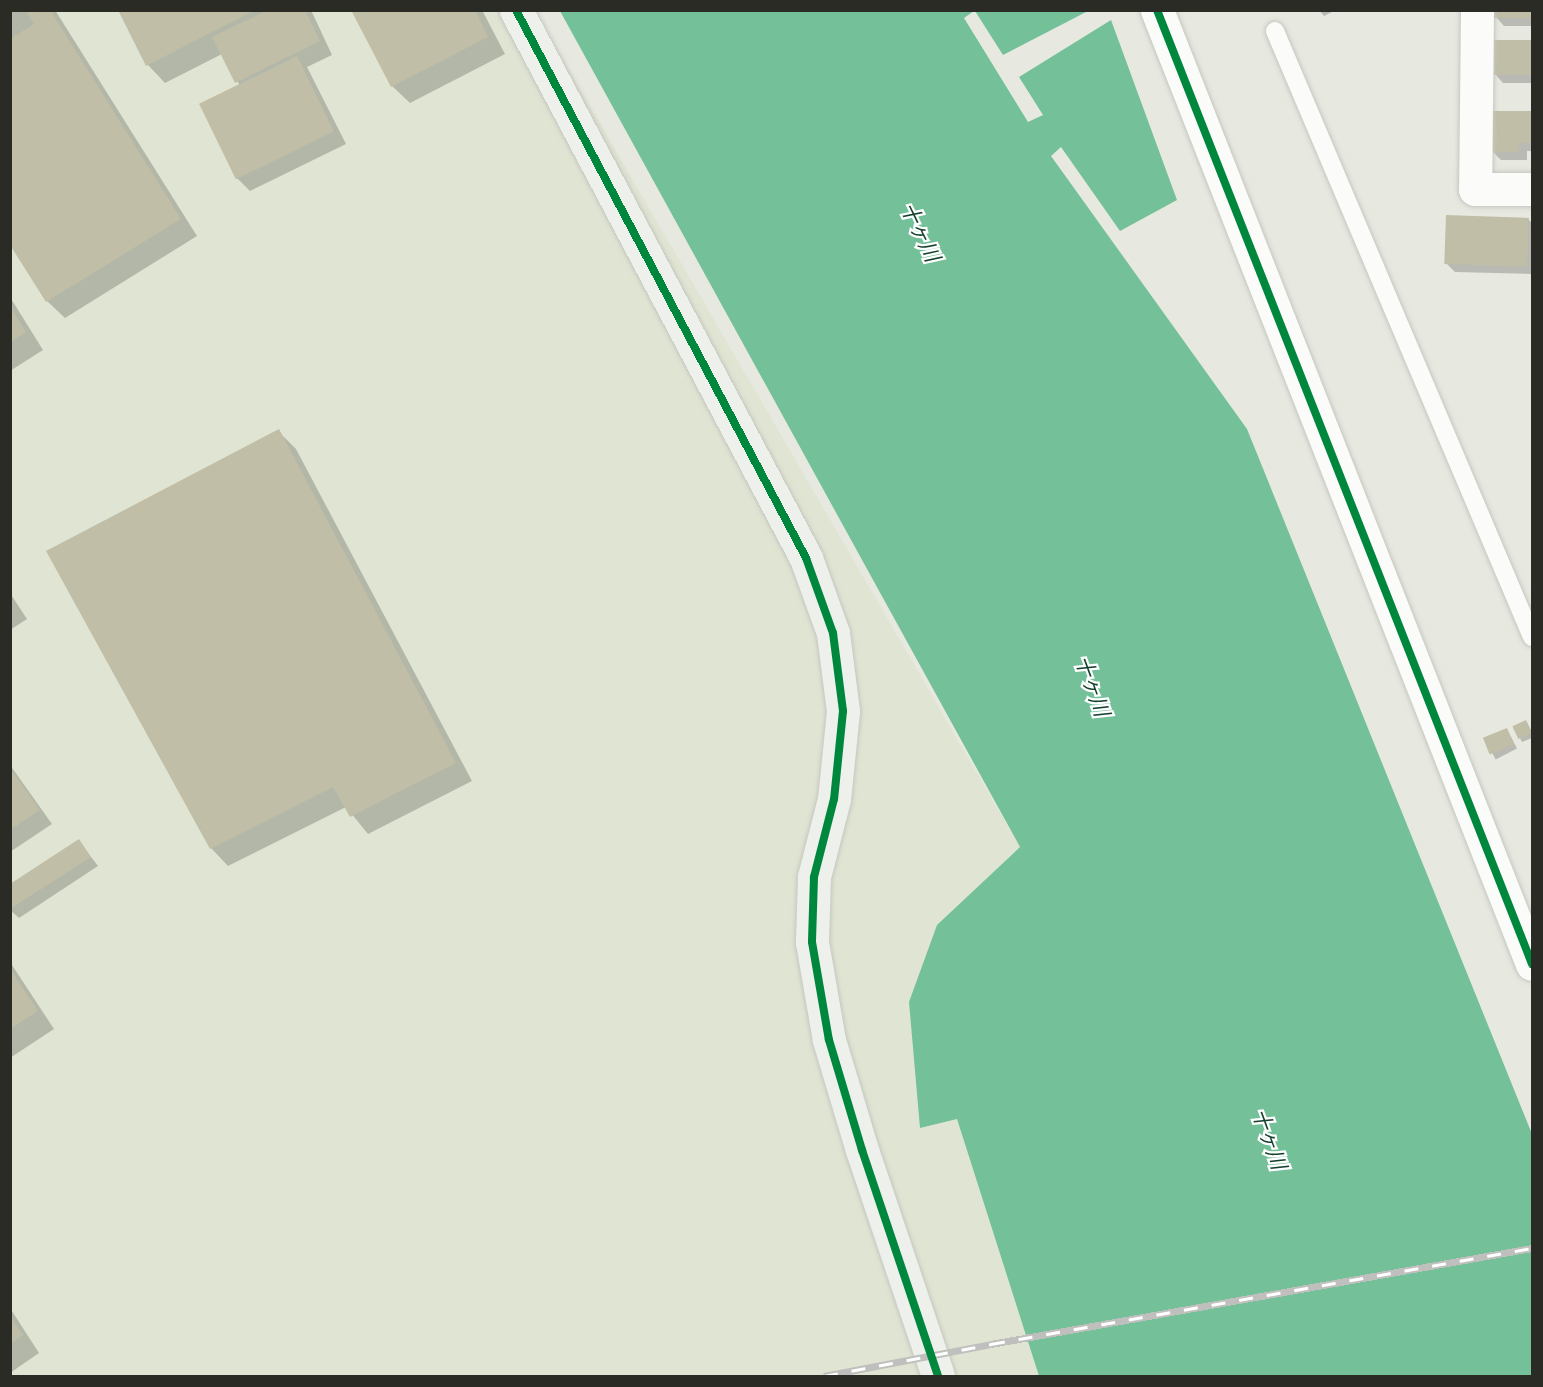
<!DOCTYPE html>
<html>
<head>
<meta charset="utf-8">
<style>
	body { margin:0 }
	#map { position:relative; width:1543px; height:1387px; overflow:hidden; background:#e7e9e0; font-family:"Source Sans 3","Noto Sans JP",sans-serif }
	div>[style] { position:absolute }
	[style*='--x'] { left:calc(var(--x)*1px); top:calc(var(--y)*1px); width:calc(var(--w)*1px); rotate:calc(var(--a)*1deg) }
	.built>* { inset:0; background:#e0e5d3 }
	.water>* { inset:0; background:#74c099 }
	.shadow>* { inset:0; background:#0003; transform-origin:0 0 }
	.building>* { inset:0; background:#c0bea6; transform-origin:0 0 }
	.roads { filter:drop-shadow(0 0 2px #c5c7c0) drop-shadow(0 0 2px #c5c7c0) }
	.lane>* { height:18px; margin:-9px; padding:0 9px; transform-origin:9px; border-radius:9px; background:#fbfcfa }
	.street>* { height:33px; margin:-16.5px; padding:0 16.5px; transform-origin:16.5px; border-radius:16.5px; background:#fbfcfa }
	.secondary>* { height:33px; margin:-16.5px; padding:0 16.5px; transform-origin:16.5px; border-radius:16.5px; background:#edf0eb }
	.rail>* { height:7px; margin-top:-3.5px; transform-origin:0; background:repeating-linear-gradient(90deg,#fff 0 14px,#bfc0bd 0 28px); box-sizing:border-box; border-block:2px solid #bfc0bd }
	.cycleway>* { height:8px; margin:-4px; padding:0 4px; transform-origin:4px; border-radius:4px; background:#00873e }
	span { translate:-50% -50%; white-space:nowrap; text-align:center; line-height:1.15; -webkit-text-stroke:4.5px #fff; paint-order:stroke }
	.water-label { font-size:21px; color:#15422d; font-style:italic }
	.frame { position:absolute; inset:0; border:12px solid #292b24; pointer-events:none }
</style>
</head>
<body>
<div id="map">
	<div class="built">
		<i style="clip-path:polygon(10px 11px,535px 11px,1020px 847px,937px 925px,920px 1128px,957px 1119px,1039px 1376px,11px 1376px)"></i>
	</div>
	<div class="water">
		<i style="clip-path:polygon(560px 11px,974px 11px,964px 18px,1028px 122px,1043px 115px,1019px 77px,1111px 20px,1177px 200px,1120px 231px,1061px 147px,1051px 156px,1247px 429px,1532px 1134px,1532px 1376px,1039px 1376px,957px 1119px,920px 1128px,909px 1002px,937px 925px,1020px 847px)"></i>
		<i style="clip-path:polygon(975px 11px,1088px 11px,1003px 55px)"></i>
	</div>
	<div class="shadow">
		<i style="clip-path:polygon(10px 10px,55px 10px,197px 236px,65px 318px,47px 301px,10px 242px)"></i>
		<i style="clip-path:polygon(119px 10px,311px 10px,332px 55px,307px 67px,346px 144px,250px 191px,237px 178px,240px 86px,222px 54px,165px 83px,148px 65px)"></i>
		<i style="clip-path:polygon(353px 10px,482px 10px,505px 54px,410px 103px,392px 86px)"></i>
		<i style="clip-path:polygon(1319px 10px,1331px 10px,1332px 12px,1324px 16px)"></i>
		<i style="clip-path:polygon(1496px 10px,1532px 10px,1532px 26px,1504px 26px,1496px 17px)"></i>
		<i style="clip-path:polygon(1495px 41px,1532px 41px,1532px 83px,1503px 83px,1495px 74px)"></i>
		<i style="clip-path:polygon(1493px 112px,1532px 113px,1532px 151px,1527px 151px,1527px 160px,1501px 160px,1492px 151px)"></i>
		<i style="clip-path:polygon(1528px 219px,1532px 223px,1532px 274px,1455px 272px,1446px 263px)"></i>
		<i style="clip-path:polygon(10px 297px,43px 350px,10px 371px)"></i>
		<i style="clip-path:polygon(278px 431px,296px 449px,472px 781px,368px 834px,346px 807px,228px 866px,211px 848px)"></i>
		<i style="clip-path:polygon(10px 593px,27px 619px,10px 630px)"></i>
		<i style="clip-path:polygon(1526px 721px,1532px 732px,1532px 738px,1522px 742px,1514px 726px)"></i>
		<i style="left:1507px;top:729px;width:22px;height:24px;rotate:63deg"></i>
		<i style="clip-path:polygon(10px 765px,52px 824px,10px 852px)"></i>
		<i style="clip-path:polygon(79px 841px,98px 866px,19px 918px,10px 910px,10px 880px,13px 884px)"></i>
		<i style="clip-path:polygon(10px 962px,54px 1029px,10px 1058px)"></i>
		<i style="clip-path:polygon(10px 1308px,39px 1353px,10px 1373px)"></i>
	</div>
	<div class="building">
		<i style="clip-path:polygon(25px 10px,50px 10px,52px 13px,181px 219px,46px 302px,10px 245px,10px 39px,34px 24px)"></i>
		<i style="clip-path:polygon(118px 10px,255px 10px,146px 66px)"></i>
		<i style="clip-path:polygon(268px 10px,305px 10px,320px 41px,235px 83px,212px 37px)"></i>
		<i style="clip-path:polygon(351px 10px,475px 10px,488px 37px,391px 87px)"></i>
		<i style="left:1494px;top:10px;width:38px;height:8px"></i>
		<i style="left:1494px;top:40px;width:38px;height:35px"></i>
		<i style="left:297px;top:56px;width:84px;height:109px;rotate:64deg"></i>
		<i style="clip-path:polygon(1491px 111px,1532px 111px,1532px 143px,1519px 143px,1518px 152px,1490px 152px)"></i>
		<i style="left:1446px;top:215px;width:83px;height:49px;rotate:2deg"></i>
		<i style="clip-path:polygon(10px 306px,26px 332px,10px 343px)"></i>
		<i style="clip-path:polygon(279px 429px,456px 763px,350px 817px,333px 787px,210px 849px,46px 551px)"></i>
		<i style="left:1526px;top:720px;width:14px;height:15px;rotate:65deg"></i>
		<i style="left:1507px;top:728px;width:18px;height:26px;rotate:68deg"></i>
		<i style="clip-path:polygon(10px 768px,40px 810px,10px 830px)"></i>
		<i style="clip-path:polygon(79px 839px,91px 857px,10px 909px,10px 884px)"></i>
		<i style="clip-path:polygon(10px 969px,38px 1011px,10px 1029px)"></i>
		<i style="clip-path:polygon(10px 1316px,23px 1335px,10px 1344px)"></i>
	</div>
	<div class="roads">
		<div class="lane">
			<i style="--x:1275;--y:31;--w:658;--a:67.02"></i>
		</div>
		<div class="street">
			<i style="--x:1157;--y:10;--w:1025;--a:68.54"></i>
			<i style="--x:1477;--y:10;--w:179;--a:90.6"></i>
			<i style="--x:1475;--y:189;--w:57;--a:0"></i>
		</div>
		<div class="secondary">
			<i style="--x:516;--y:10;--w:620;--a:62.11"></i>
			<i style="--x:806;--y:558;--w:80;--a:70.2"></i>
			<i style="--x:833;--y:633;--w:79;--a:82.7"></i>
			<i style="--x:843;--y:711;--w:88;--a:95.8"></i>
			<i style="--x:834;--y:799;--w:81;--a:104.4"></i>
			<i style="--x:814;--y:877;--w:65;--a:91.8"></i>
			<i style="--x:812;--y:942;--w:99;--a:80.2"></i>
			<i style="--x:829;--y:1040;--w:115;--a:73.3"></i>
			<i style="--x:862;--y:1150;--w:238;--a:71.4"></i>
		</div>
	</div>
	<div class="rail">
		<i style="--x:824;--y:1376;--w:170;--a:-10.8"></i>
		<i style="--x:991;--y:1344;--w:549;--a:-10.06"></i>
	</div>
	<div class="cycleway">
		<i style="--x:516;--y:10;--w:620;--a:62.11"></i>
		<i style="--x:806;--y:558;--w:80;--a:70.2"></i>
		<i style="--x:833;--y:633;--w:79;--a:82.7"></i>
		<i style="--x:843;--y:711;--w:88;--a:95.8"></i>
		<i style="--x:834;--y:799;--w:81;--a:104.4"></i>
		<i style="--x:814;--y:877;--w:65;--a:91.8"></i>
		<i style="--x:812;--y:942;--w:99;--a:80.2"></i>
		<i style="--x:829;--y:1040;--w:115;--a:73.3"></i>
		<i style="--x:862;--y:1150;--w:238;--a:71.4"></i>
		<i style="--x:1157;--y:10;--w:1025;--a:68.54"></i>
	</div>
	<div class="water-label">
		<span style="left:920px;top:232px;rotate:64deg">十ヶ川</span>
		<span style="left:1092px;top:686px;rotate:70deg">十ヶ川</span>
		<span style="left:1269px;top:1139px;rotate:70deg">十ヶ川</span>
	</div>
	<div class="frame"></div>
</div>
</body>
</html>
